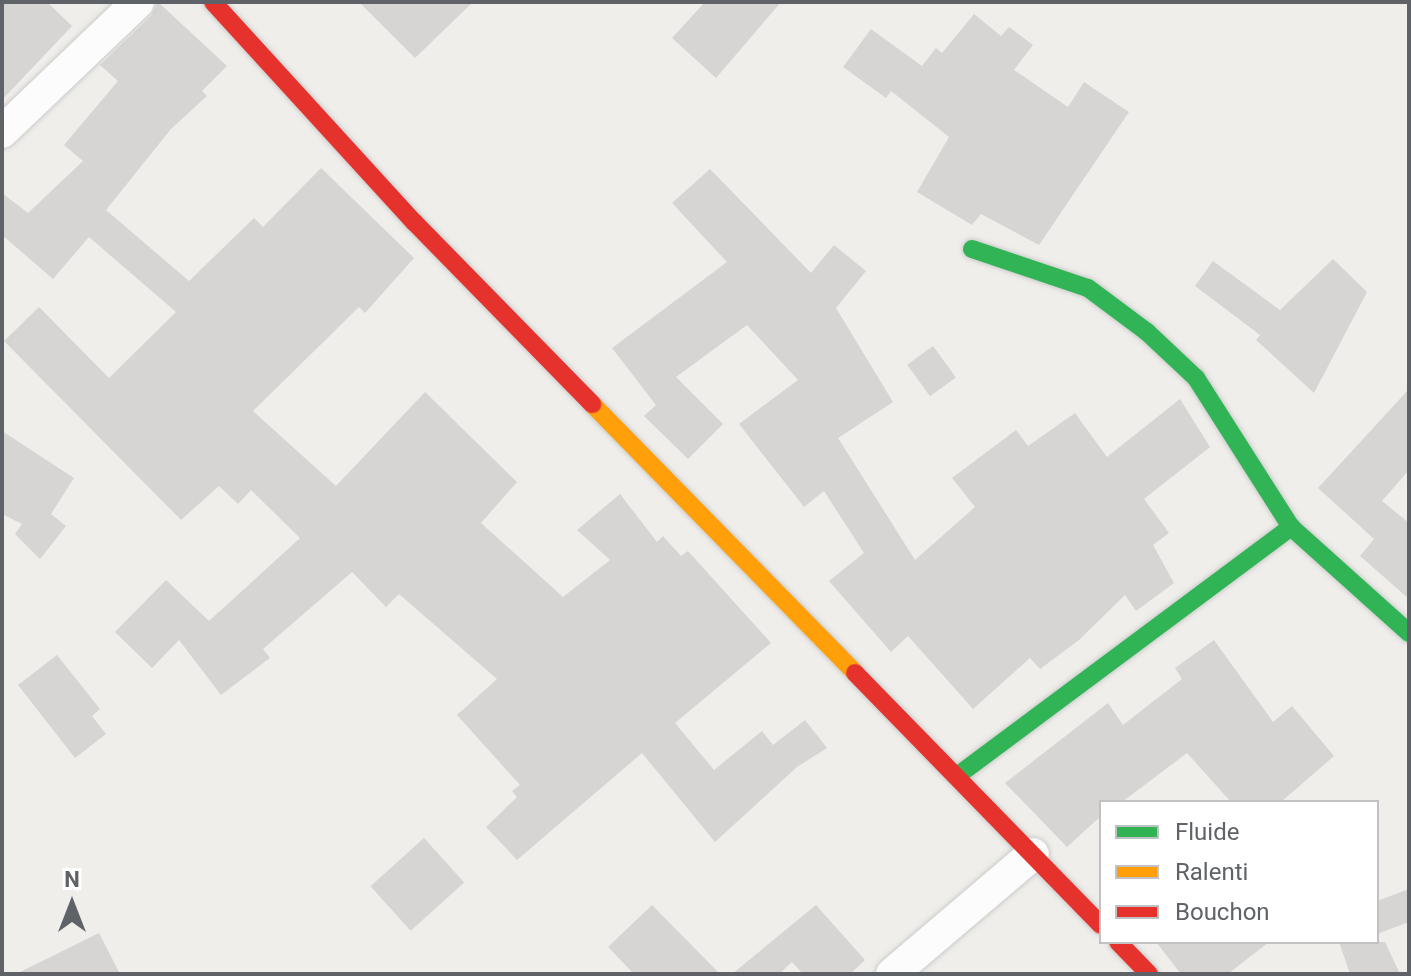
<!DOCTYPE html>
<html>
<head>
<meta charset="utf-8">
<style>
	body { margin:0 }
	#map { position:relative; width:1411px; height:976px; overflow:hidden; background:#efeeea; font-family:Roboto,sans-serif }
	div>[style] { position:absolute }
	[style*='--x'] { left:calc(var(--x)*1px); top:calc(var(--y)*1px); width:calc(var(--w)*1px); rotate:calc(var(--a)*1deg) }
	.building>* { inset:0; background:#d6d5d3; transform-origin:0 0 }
	.roads { filter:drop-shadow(0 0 2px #cbcccc) drop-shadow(0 0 2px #cbcccc) }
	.street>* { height:32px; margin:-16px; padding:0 16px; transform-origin:16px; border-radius:16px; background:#fdfcfc }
	.fast>* { height:18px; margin:-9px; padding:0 9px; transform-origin:9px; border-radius:9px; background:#30b455 }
	.slow>* { height:18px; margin:-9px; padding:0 9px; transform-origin:9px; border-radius:9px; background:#ff9f0a }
	.jam>* { height:18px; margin:-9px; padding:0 9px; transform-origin:9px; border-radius:9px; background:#e5322d }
	span { translate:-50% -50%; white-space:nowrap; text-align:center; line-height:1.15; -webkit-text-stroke:7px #fff; paint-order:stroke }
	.frame { position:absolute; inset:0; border:4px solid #5f6368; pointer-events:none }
	.legend { position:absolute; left:1099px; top:800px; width:280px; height:144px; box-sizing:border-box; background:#fff; border:2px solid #bfc1c3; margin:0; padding:10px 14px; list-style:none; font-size:24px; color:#5f6368 }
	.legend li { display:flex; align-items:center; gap:16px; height:40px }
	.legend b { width:40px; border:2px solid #bfc1c3 }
	.north { position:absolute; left:32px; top:864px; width:80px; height:80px; -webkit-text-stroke:6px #fff; paint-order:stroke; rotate:0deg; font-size:22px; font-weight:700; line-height:32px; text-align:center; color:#5f6368 }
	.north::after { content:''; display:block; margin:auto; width:28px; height:36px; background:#5f6368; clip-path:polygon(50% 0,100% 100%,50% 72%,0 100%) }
</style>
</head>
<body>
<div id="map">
	<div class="building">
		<i style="clip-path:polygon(2px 2px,47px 2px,72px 26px,2px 100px)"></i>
		<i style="clip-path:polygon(158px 2px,227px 66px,202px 91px,207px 96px,171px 129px,106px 210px,189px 281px,254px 218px,263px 227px,321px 168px,414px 258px,365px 313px,359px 307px,253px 411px,336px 486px,425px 392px,517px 482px,481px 523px,563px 597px,610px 560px,577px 530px,620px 494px,657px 542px,663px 536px,681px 556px,688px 551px,771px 643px,675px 723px,714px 770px,762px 731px,773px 745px,805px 720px,827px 748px,797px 767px,715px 842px,642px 753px,517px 860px,486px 827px,517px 797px,512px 791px,520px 785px,457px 715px,497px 679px,399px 594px,386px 607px,352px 572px,263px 649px,270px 658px,221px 695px,179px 640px,152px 668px,115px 632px,166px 580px,209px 621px,300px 538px,251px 490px,238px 504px,219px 486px,181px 520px,4px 341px,39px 307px,109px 378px,176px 312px,89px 237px,53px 279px,2px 235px,2px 193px,28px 213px,83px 161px,64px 145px,118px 81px,100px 65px,151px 16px)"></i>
		<i style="clip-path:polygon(359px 2px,473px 2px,415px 58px)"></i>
		<i style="clip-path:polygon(705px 2px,781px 2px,716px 78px,672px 38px)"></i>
		<i style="clip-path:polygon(974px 14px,1001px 36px,1009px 27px,1033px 45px,1014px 70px,1068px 107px,1084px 82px,1129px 112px,1039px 245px,981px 214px,972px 225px,917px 192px,949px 137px,891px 91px,886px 98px,843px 67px,871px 29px,922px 66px,936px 48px,942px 53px)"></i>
		<i style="clip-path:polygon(710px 169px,811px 273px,834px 245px,866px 271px,836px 308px,893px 402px,838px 438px,915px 560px,975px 507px,952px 478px,1016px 430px,1028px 446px,1075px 413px,1107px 457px,1180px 399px,1210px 447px,1144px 499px,1169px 533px,1153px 545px,1174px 583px,1136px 611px,1125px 595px,1079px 640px,1040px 669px,1030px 658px,973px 709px,908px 636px,891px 652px,829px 581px,864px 553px,824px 491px,804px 507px,739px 424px,798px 380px,747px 325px,676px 377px,723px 424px,688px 459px,644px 416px,656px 405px,612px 348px,727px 262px,672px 203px)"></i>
		<i style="clip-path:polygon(1333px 259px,1367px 292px,1314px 393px,1256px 340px,1260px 335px,1195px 286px,1213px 261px,1280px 310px)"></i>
		<i style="left:933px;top:346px;width:39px;height:32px;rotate:54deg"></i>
		<i style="clip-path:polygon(1409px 389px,1409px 470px,1382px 501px,1409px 523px,1409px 599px,1360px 556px,1374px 539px,1318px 488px)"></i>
		<i style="clip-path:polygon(2px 431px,74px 478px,51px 514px,66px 526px,40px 559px,15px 534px,22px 524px,2px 514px)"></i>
		<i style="clip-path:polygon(1214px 640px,1273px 722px,1292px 706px,1334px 756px,1281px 802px,1231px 802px,1187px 753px,1122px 802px,1101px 802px,1101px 816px,1067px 847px,1005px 783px,1108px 703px,1123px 725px,1182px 679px,1175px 668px)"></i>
		<i style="clip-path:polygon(57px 655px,100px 709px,92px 716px,106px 734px,75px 758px,18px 685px)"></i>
		<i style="left:424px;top:838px;width:60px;height:72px;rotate:48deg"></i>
		<i style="clip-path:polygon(1409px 889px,1409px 922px,1377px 934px,1377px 901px)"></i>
		<i style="clip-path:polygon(652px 905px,720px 974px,634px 974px,608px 947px)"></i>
		<i style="clip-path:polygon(816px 905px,865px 960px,850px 974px,803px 974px,792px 962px,779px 974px,732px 974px)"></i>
		<i style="clip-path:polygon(99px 933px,120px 974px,16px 974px)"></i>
		<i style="clip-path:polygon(1156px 942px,1269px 942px,1228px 974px,1181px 974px)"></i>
		<i style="clip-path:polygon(1339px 942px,1385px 942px,1400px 974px,1350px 974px)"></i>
	</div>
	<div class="roads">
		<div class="street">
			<i style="--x:2;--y:132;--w:188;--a:-43.7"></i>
			<i style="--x:892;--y:974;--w:185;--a:-40.4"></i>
		</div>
		<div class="fast">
			<i style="--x:972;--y:249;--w:122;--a:18.6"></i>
			<i style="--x:1088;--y:288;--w:74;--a:36.7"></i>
			<i style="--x:1147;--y:332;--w:67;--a:43.2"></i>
			<i style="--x:1196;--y:378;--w:177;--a:57.5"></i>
			<i style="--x:957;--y:776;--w:417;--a:-36.7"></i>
			<i style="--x:1291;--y:527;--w:159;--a:41.9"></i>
		</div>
		<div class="slow">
			<i style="--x:592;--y:404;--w:376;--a:45.6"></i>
		</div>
		<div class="jam">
			<i style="--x:213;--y:2;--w:298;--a:47.6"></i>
			<i style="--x:414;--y:222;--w:255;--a:45.6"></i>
			<i style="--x:855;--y:673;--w:352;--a:45.7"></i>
			<i style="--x:1118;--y:942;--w:45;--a:45.9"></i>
		</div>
	</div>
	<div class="frame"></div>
	<ul class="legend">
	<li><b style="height:10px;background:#30b455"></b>Fluide</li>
	<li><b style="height:10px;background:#ff9f0a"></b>Ralenti</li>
	<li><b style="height:10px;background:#e5322d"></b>Bouchon</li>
	</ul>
	<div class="north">N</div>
</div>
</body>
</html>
